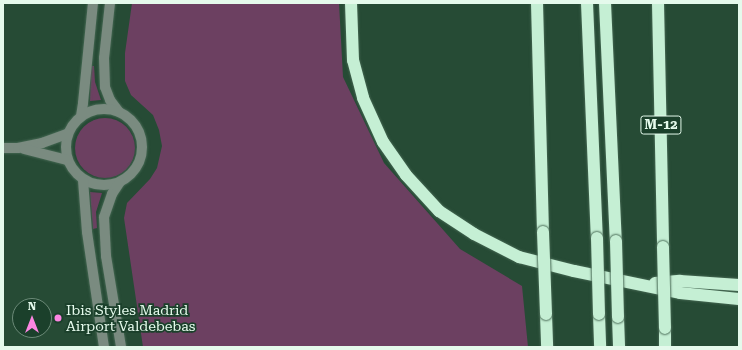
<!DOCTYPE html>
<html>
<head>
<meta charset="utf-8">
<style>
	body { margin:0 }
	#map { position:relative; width:742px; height:350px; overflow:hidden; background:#264b35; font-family:"Roboto Serif",serif }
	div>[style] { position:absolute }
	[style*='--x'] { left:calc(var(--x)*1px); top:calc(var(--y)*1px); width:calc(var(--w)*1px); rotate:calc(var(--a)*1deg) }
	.green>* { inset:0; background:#6c4061 }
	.round { border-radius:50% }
	.roads { filter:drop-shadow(0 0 1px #456752) drop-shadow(0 0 1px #456752) }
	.minor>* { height:10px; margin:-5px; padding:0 5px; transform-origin:5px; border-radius:5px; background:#7a8b80 }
	.minor>.ring { margin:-5px; padding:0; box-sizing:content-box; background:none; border:10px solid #7a8b80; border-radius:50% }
	.highway>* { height:12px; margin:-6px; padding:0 6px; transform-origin:6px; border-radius:6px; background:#c5efd4 }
	.bridges { filter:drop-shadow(0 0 1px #456752) drop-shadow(0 0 1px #456752) }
	.highway-bridge>* { height:12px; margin:-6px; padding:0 6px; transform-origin:6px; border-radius:6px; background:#c5efd4 }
	.dots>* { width:11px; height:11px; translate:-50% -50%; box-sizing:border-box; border:2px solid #1b402b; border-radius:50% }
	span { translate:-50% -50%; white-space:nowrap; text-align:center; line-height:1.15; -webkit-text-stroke:3.5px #1b402b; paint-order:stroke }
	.shield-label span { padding:1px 3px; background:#1b402b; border:1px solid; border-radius:3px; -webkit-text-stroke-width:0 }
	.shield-label { font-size:13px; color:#e5faec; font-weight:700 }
	.poi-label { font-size:14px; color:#e5faec }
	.left { translate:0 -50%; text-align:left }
	.frame { position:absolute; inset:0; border:4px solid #e5faec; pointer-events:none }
	.north { position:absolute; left:12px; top:298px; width:40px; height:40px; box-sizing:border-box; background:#1b402b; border:1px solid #6c8a78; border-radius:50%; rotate:0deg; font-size:11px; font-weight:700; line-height:16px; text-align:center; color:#e5faec }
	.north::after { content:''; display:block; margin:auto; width:14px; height:18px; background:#fd86e2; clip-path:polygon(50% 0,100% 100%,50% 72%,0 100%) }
</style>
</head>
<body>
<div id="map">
	<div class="green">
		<i style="clip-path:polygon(132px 3px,339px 3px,343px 77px,384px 163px,460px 249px,522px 286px,528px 347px,143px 347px,124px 218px,127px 203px,150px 179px,157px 168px,162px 146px,159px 130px,153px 115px,131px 95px,125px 81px,125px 53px)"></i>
		<i style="clip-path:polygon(91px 66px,94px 66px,95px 82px,101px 100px,90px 101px)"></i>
		<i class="round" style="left:75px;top:118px;width:60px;height:60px"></i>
		<i style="clip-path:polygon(90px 192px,102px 193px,96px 212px,97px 228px,93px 229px)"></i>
	</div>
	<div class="roads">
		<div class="minor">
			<i style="--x:110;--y:3;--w:55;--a:96.2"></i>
			<i style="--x:104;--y:58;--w:29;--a:88"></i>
			<i style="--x:105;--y:87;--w:14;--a:69"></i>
			<i style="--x:110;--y:100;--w:15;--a:53"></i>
			<i class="ring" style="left:66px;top:109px;width:66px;height:66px"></i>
			<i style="--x:81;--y:116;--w:13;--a:-81"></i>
			<i style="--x:83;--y:103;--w:100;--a:-84.3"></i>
			<i style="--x:3;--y:148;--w:15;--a:0"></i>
			<i style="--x:18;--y:148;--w:25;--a:-12"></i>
			<i style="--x:42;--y:143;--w:27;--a:-20"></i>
			<i style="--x:24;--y:149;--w:44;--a:14.3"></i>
			<i style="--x:83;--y:180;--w:52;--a:85.6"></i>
			<i style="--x:87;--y:232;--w:116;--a:81.6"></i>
			<i style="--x:120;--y:182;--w:14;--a:124"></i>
			<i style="--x:112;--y:194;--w:24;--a:109"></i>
			<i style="--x:104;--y:217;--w:39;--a:87"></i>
			<i style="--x:106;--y:256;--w:92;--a:80.6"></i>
		</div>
		<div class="highway">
			<i style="--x:351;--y:3;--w:57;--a:88"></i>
			<i style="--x:353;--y:60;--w:39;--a:75"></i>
			<i style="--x:363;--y:98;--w:48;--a:65.6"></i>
			<i style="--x:383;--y:142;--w:40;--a:55.1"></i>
			<i style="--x:406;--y:175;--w:49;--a:47.5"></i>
			<i style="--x:439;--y:211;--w:42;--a:33.3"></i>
			<i style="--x:474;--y:234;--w:51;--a:27.1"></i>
			<i style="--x:519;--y:257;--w:57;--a:14.3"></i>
			<i style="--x:574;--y:271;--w:108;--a:11.7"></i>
			<i style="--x:680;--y:293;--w:59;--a:5.8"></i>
			<i style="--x:537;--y:3;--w:229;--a:88.5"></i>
			<i style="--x:587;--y:3;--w:235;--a:87.6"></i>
			<i style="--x:605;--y:3;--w:238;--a:87.4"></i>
			<i style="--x:658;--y:3;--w:244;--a:88.8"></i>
			<i style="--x:655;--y:283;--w:25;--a:-5"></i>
			<i style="--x:680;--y:281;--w:59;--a:3.9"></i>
			<i style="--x:546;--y:314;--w:33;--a:88"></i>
			<i style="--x:599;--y:314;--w:33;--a:88"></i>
			<i style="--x:618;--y:317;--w:30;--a:88"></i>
			<i style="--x:665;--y:328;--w:19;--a:90"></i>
		</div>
	</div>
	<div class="bridges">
		<div class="highway-bridge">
			<i style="--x:543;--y:232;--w:82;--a:87.9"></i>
			<i style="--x:597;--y:238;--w:76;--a:88.5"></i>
			<i style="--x:616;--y:241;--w:76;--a:88.5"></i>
			<i style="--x:663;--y:247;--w:81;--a:88.6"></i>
		</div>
	</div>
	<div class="dots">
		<i style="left:58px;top:318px;background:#fd86e2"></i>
	</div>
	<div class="shield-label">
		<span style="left:661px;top:125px">M-12</span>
	</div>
	<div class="poi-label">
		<span class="left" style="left:66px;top:318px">Ibis Styles Madrid<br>Airport Valdebebas</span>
	</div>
	<div class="frame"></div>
	<div class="north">N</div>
</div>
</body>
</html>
